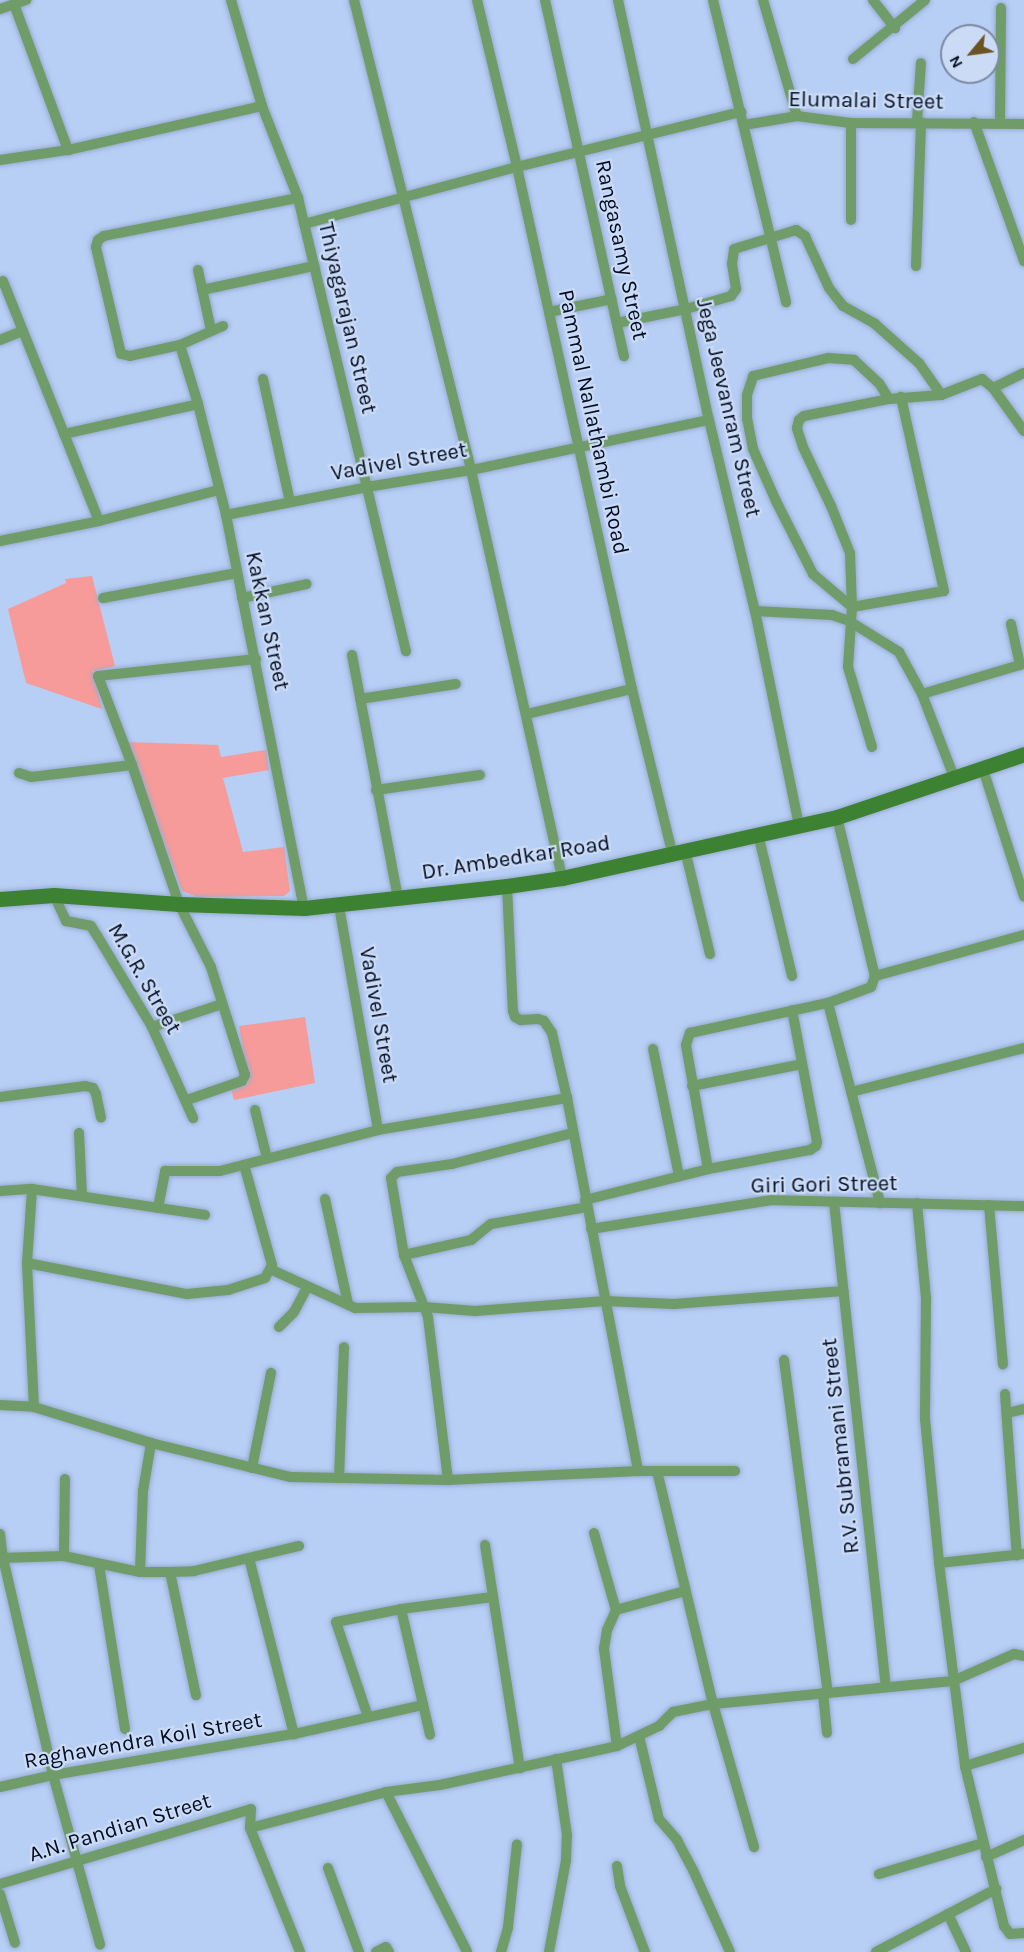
<!DOCTYPE html>
<html>
<head>
<meta charset="utf-8">
<style>
	body { margin:0 }
	#map { position:relative; width:1024px; height:1952px; overflow:hidden; background:#b7cef5; font-family:Karla,sans-serif }
	div>[style] { position:absolute }
	[style*='--x'] { left:calc(var(--x)*1px); top:calc(var(--y)*1px); width:calc(var(--w)*1px); rotate:calc(var(--a)*1deg) }
	.green>* { inset:0; background:#f69b99 }
	.roads { filter:drop-shadow(0 0 2px #97abcf) drop-shadow(0 0 2px #97abcf) }
	.street>* { height:10px; margin:-5px; padding:0 5px; transform-origin:5px; border-radius:5px; background:#709c69 }
	.secondary>* { height:15px; margin:-7.5px; padding:0 7.5px; transform-origin:7.5px; border-radius:7.5px; background:#3d8233 }
	span { translate:-50% -50%; white-space:nowrap; text-align:center; line-height:1.15; -webkit-text-stroke:4.5px #cbdbf5; paint-order:stroke }
	.street-label { font-size:22px; color:#030d23 }
	.north { position:absolute; left:940px; top:24px; width:60px; height:60px; box-sizing:border-box; background:#cbdbf5; border:2px solid #7b89a1; border-radius:50%; rotate:241deg; font-size:16px; font-weight:700; line-height:24px; text-align:center; color:#030d23 }
	.north::after { content:''; display:block; margin:auto; width:21px; height:27px; background:#6b5323; clip-path:polygon(50% 0,100% 100%,50% 72%,0 100%) }
</style>
</head>
<body>
<div id="map">
	<div class="green">
		<i style="clip-path:polygon(92px 576px,115px 666px,93px 671px,102px 709px,26px 683px,8px 609px,66px 583px,65px 579px)"></i>
		<i style="clip-path:polygon(127px 742px,218px 745px,221px 757px,266px 750px,269px 770px,223px 778px,243px 852px,284px 847px,290px 891px,284px 896px,198px 897px,182px 891px)"></i>
		<i style="clip-path:polygon(305px 1017px,315px 1083px,234px 1100px,231px 1089px,248px 1083px,239px 1026px)"></i>
	</div>
	<div class="roads">
		<div class="street">
			<i style="--x:231;--y:0;--w:110;--a:73.7"></i>
			<i style="--x:262;--y:106;--w:99;--a:68.6"></i>
			<i style="--x:298;--y:198;--w:466;--a:76.6"></i>
			<i style="--x:354;--y:0;--w:484;--a:76"></i>
			<i style="--x:471;--y:470;--w:418;--a:77.4"></i>
			<i style="--x:477;--y:0;--w:172;--a:76.5"></i>
			<i style="--x:517;--y:167;--w:535;--a:77.58"></i>
			<i style="--x:632;--y:689;--w:168;--a:76.2"></i>
			<i style="--x:545;--y:0;--w:365;--a:77.5"></i>
			<i style="--x:618;--y:0;--w:430;--a:77.8"></i>
			<i style="--x:709;--y:420;--w:196;--a:76.5"></i>
			<i style="--x:755;--y:611;--w:218;--a:78.4"></i>
			<i style="--x:713;--y:0;--w:311;--a:76.4"></i>
			<i style="--x:763;--y:0;--w:121;--a:73.7"></i>
			<i style="--x:873;--y:0;--w:36;--a:52"></i>
			<i style="--x:14;--y:4;--w:156;--a:69.7"></i>
			<i style="--x:0;--y:9;--w:28;--a:-19"></i>
			<i style="--x:853;--y:59;--w:93;--a:-39.3"></i>
			<i style="--x:917;--y:121;--w:58;--a:-86.1"></i>
			<i style="--x:974;--y:122;--w:148;--a:70.2"></i>
			<i style="--x:1000;--y:123;--w:115;--a:-89.5"></i>
			<i style="--x:744;--y:125;--w:54;--a:-9.6"></i>
			<i style="--x:797;--y:116;--w:54;--a:7.4"></i>
			<i style="--x:851;--y:123;--w:173;--a:0.3"></i>
			<i style="--x:0;--y:160;--w:69;--a:-8.4"></i>
			<i style="--x:68;--y:150;--w:199;--a:-12.8"></i>
			<i style="--x:851;--y:220;--w:97;--a:-90"></i>
			<i style="--x:304;--y:224;--w:220;--a:-15"></i>
			<i style="--x:517;--y:167;--w:231;--a:-13.8"></i>
			<i style="--x:916;--y:266;--w:144;--a:-88"></i>
			<i style="--x:198;--y:270;--w:61;--a:77.8"></i>
			<i style="--x:3;--y:281;--w:258;--a:68.2"></i>
			<i style="--x:202;--y:290;--w:115;--a:-12.1"></i>
			<i style="--x:549;--y:312;--w:64;--a:-11.7"></i>
			<i style="--x:617;--y:323;--w:70;--a:-11.5"></i>
			<i style="--x:686;--y:309;--w:47;--a:-16.1"></i>
			<i style="--x:731;--y:296;--w:9;--a:-54"></i>
			<i style="--x:736;--y:289;--w:25;--a:-99"></i>
			<i style="--x:732;--y:264;--w:15;--a:-82"></i>
			<i style="--x:734;--y:249;--w:65;--a:-17"></i>
			<i style="--x:796;--y:230;--w:11;--a:34"></i>
			<i style="--x:805;--y:236;--w:57;--a:65.2"></i>
			<i style="--x:829;--y:288;--w:23;--a:52"></i>
			<i style="--x:843;--y:306;--w:37;--a:29"></i>
			<i style="--x:875;--y:324;--w:59;--a:41.6"></i>
			<i style="--x:919;--y:363;--w:39;--a:55"></i>
			<i style="--x:223;--y:326;--w:47;--a:156.2"></i>
			<i style="--x:180;--y:345;--w:51;--a:167.6"></i>
			<i style="--x:130;--y:356;--w:9;--a:-167"></i>
			<i style="--x:121;--y:354;--w:110;--a:-103.2"></i>
			<i style="--x:96;--y:247;--w:7;--a:-74"></i>
			<i style="--x:98;--y:240;--w:7;--a:-34"></i>
			<i style="--x:104;--y:236;--w:198;--a:-11.1"></i>
			<i style="--x:0;--y:340;--w:24;--a:-22"></i>
			<i style="--x:180;--y:345;--w:62;--a:73"></i>
			<i style="--x:198;--y:404;--w:114;--a:75.8"></i>
			<i style="--x:226;--y:515;--w:401;--a:78.8"></i>
			<i style="--x:263;--y:379;--w:126;--a:77.6"></i>
			<i style="--x:993;--y:388;--w:34;--a:-26"></i>
			<i style="--x:64;--y:434;--w:137;--a:-12.6"></i>
			<i style="--x:226;--y:515;--w:144;--a:-11.2"></i>
			<i style="--x:367;--y:487;--w:105;--a:-9.3"></i>
			<i style="--x:471;--y:470;--w:243;--a:-11.9"></i>
			<i style="--x:0;--y:541;--w:101;--a:-11.4"></i>
			<i style="--x:99;--y:521;--w:124;--a:-14.5"></i>
			<i style="--x:103;--y:598;--w:136;--a:-10.6"></i>
			<i style="--x:242;--y:598;--w:66;--a:-12.2"></i>
			<i style="--x:852;--y:607;--w:51;--a:-139.8"></i>
			<i style="--x:813;--y:574;--w:82;--a:-116.9"></i>
			<i style="--x:776;--y:501;--w:57;--a:-113.9"></i>
			<i style="--x:753;--y:449;--w:31;--a:-101"></i>
			<i style="--x:747;--y:419;--w:24;--a:-90"></i>
			<i style="--x:747;--y:395;--w:20;--a:-72"></i>
			<i style="--x:753;--y:376;--w:77;--a:-13.5"></i>
			<i style="--x:828;--y:358;--w:26;--a:4"></i>
			<i style="--x:854;--y:360;--w:34;--a:43"></i>
			<i style="--x:879;--y:383;--w:19;--a:58"></i>
			<i style="--x:852;--y:607;--w:93;--a:-9.9"></i>
			<i style="--x:944;--y:591;--w:199;--a:-102.5"></i>
			<i style="--x:755;--y:611;--w:77;--a:3"></i>
			<i style="--x:832;--y:615;--w:18;--a:19"></i>
			<i style="--x:849;--y:621;--w:59;--a:31.8"></i>
			<i style="--x:899;--y:652;--w:48;--a:61.3"></i>
			<i style="--x:922;--y:694;--w:89;--a:68.9"></i>
			<i style="--x:352;--y:655;--w:248;--a:79.3"></i>
			<i style="--x:922;--y:694;--w:102;--a:-16.5"></i>
			<i style="--x:1020;--y:665;--w:42;--a:-102.4"></i>
			<i style="--x:360;--y:699;--w:97;--a:-8.9"></i>
			<i style="--x:527;--y:714;--w:108;--a:-13.4"></i>
			<i style="--x:872;--y:747;--w:84;--a:-106.7"></i>
			<i style="--x:848;--y:667;--w:60;--a:-86.2"></i>
			<i style="--x:852;--y:607;--w:54;--a:-92.1"></i>
			<i style="--x:850;--y:553;--w:51;--a:-112"></i>
			<i style="--x:831;--y:506;--w:65;--a:-115.4"></i>
			<i style="--x:803;--y:447;--w:20;--a:-108"></i>
			<i style="--x:797;--y:428;--w:8;--a:-76"></i>
			<i style="--x:799;--y:420;--w:6;--a:-39"></i>
			<i style="--x:804;--y:416;--w:87;--a:-11.3"></i>
			<i style="--x:889;--y:399;--w:52;--a:-4.4"></i>
			<i style="--x:941;--y:395;--w:44;--a:-21.3"></i>
			<i style="--x:982;--y:379;--w:14;--a:39"></i>
			<i style="--x:993;--y:388;--w:53;--a:54.2"></i>
			<i style="--x:983;--y:769;--w:134;--a:72.2"></i>
			<i style="--x:19;--y:773;--w:13;--a:18"></i>
			<i style="--x:31;--y:777;--w:102;--a:-6.8"></i>
			<i style="--x:376;--y:790;--w:105;--a:-8.2"></i>
			<i style="--x:837;--y:817;--w:163;--a:76.6"></i>
			<i style="--x:758;--y:834;--w:146;--a:76.5"></i>
			<i style="--x:685;--y:850;--w:107;--a:76.5"></i>
			<i style="--x:507;--y:886;--w:125;--a:87.3"></i>
			<i style="--x:513;--y:1011;--w:6;--a:72"></i>
			<i style="--x:515;--y:1017;--w:7;--a:27"></i>
			<i style="--x:521;--y:1020;--w:17;--a:-3"></i>
			<i style="--x:538;--y:1019;--w:6;--a:18"></i>
			<i style="--x:544;--y:1021;--w:14;--a:56"></i>
			<i style="--x:552;--y:1033;--w:67;--a:77"></i>
			<i style="--x:567;--y:1098;--w:380;--a:79.2"></i>
			<i style="--x:54;--y:895;--w:29;--a:65"></i>
			<i style="--x:66;--y:921;--w:25;--a:11"></i>
			<i style="--x:91;--y:926;--w:13;--a:58"></i>
			<i style="--x:98;--y:937;--w:105;--a:59"></i>
			<i style="--x:152;--y:1027;--w:100;--a:65.7"></i>
			<i style="--x:339;--y:906;--w:227;--a:80.1"></i>
			<i style="--x:875;--y:976;--w:155;--a:-15.4"></i>
			<i style="--x:828;--y:1003;--w:207;--a:75.4"></i>
			<i style="--x:152;--y:1027;--w:74;--a:-18.2"></i>
			<i style="--x:653;--y:1049;--w:130;--a:78.4"></i>
			<i style="--x:692;--y:1086;--w:112;--a:-11.3"></i>
			<i style="--x:851;--y:1092;--w:179;--a:-14.3"></i>
			<i style="--x:0;--y:1097;--w:86;--a:-7.4"></i>
			<i style="--x:85;--y:1086;--w:8;--a:14"></i>
			<i style="--x:93;--y:1088;--w:7;--a:63"></i>
			<i style="--x:96;--y:1094;--w:24;--a:78"></i>
			<i style="--x:187;--y:1100;--w:58;--a:-19.1"></i>
			<i style="--x:242;--y:1081;--w:7;--a:-63"></i>
			<i style="--x:245;--y:1075;--w:113;--a:-107.5"></i>
			<i style="--x:211;--y:967;--w:71;--a:-116.9"></i>
			<i style="--x:179;--y:904;--w:147;--a:-108.7"></i>
			<i style="--x:132;--y:765;--w:95;--a:-110.9"></i>
			<i style="--x:98;--y:676;--w:159;--a:-6.1"></i>
			<i style="--x:255;--y:1110;--w:49;--a:76"></i>
			<i style="--x:79;--y:1133;--w:63;--a:87.3"></i>
			<i style="--x:708;--y:1169;--w:126;--a:-100.1"></i>
			<i style="--x:686;--y:1045;--w:13;--a:-72"></i>
			<i style="--x:690;--y:1033;--w:141;--a:-12.3"></i>
			<i style="--x:828;--y:1003;--w:46;--a:-20.4"></i>
			<i style="--x:871;--y:987;--w:12;--a:-70"></i>
			<i style="--x:0;--y:1191;--w:32;--a:-4"></i>
			<i style="--x:32;--y:1189;--w:175;--a:8.5"></i>
			<i style="--x:325;--y:1199;--w:107;--a:77.6"></i>
			<i style="--x:585;--y:1200;--w:127;--a:-14.1"></i>
			<i style="--x:708;--y:1169;--w:104;--a:-10.6"></i>
			<i style="--x:810;--y:1150;--w:7;--a:-34"></i>
			<i style="--x:816;--y:1146;--w:4;--a:-76"></i>
			<i style="--x:817;--y:1142;--w:134;--a:-100.7"></i>
			<i style="--x:834;--y:1202;--w:488;--a:83.9"></i>
			<i style="--x:917;--y:1203;--w:95;--a:84.6"></i>
			<i style="--x:926;--y:1298;--w:121;--a:90.5"></i>
			<i style="--x:925;--y:1419;--w:145;--a:84.4"></i>
			<i style="--x:939;--y:1563;--w:205;--a:82.7"></i>
			<i style="--x:965;--y:1766;--w:165;--a:76.3"></i>
			<i style="--x:1004;--y:1926;--w:10;--a:53"></i>
			<i style="--x:1010;--y:1934;--w:14;--a:-4"></i>
			<i style="--x:989;--y:1205;--w:160;--a:85"></i>
			<i style="--x:158;--y:1208;--w:38;--a:-79"></i>
			<i style="--x:165;--y:1171;--w:55;--a:0"></i>
			<i style="--x:220;--y:1171;--w:163;--a:-14.5"></i>
			<i style="--x:378;--y:1130;--w:192;--a:-9.6"></i>
			<i style="--x:591;--y:1229;--w:183;--a:-9.1"></i>
			<i style="--x:772;--y:1200;--w:252;--a:1.4"></i>
			<i style="--x:404;--y:1255;--w:69;--a:-12.6"></i>
			<i style="--x:471;--y:1240;--w:26;--a:-39"></i>
			<i style="--x:491;--y:1224;--w:97;--a:-10"></i>
			<i style="--x:27;--y:1263;--w:163;--a:11"></i>
			<i style="--x:187;--y:1294;--w:41;--a:-5.6"></i>
			<i style="--x:228;--y:1290;--w:39;--a:-18"></i>
			<i style="--x:265;--y:1278;--w:15;--a:-62"></i>
			<i style="--x:272;--y:1265;--w:104;--a:-105.6"></i>
			<i style="--x:270;--y:1269;--w:94;--a:24.6"></i>
			<i style="--x:355;--y:1308;--w:69;--a:-0.8"></i>
			<i style="--x:424;--y:1307;--w:51;--a:4.5"></i>
			<i style="--x:475;--y:1311;--w:130;--a:-4.4"></i>
			<i style="--x:605;--y:1301;--w:69;--a:2.5"></i>
			<i style="--x:674;--y:1304;--w:170;--a:-4.4"></i>
			<i style="--x:279;--y:1327;--w:21;--a:-45"></i>
			<i style="--x:294;--y:1312;--w:27;--a:-62"></i>
			<i style="--x:784;--y:1360;--w:336;--a:82.5"></i>
			<i style="--x:1005;--y:1394;--w:162;--a:85.8"></i>
			<i style="--x:0;--y:1405;--w:34;--a:3"></i>
			<i style="--x:34;--y:1407;--w:144;--a:-92.8"></i>
			<i style="--x:27;--y:1263;--w:74;--a:-86.1"></i>
			<i style="--x:34;--y:1407;--w:122;--a:17.1"></i>
			<i style="--x:151;--y:1443;--w:144;--a:13.7"></i>
			<i style="--x:291;--y:1477;--w:157;--a:1.1"></i>
			<i style="--x:448;--y:1480;--w:190;--a:-2.7"></i>
			<i style="--x:638;--y:1471;--w:97;--a:0"></i>
			<i style="--x:1007;--y:1413;--w:17;--a:-13"></i>
			<i style="--x:252;--y:1468;--w:97;--a:-78.7"></i>
			<i style="--x:657;--y:1471;--w:240;--a:76.5"></i>
			<i style="--x:713;--y:1704;--w:149;--a:74"></i>
			<i style="--x:339;--y:1478;--w:131;--a:-87.8"></i>
			<i style="--x:448;--y:1480;--w:164;--a:-97"></i>
			<i style="--x:428;--y:1317;--w:66;--a:-111.2"></i>
			<i style="--x:404;--y:1255;--w:78;--a:-99.6"></i>
			<i style="--x:391;--y:1178;--w:8;--a:-45"></i>
			<i style="--x:397;--y:1172;--w:56;--a:-8.3"></i>
			<i style="--x:452;--y:1164;--w:125;--a:-14.4"></i>
			<i style="--x:594;--y:1533;--w:80;--a:74.1"></i>
			<i style="--x:616;--y:1610;--w:22;--a:114"></i>
			<i style="--x:607;--y:1630;--w:19;--a:99"></i>
			<i style="--x:604;--y:1649;--w:98;--a:82.4"></i>
			<i style="--x:0;--y:1534;--w:24;--a:83"></i>
			<i style="--x:3;--y:1558;--w:223;--a:77"></i>
			<i style="--x:53;--y:1775;--w:176;--a:74.5"></i>
			<i style="--x:485;--y:1545;--w:226;--a:81.1"></i>
			<i style="--x:64;--y:1556;--w:77;--a:-89.3"></i>
			<i style="--x:0;--y:1558;--w:64;--a:-1.8"></i>
			<i style="--x:64;--y:1556;--w:78;--a:11.9"></i>
			<i style="--x:140;--y:1572;--w:30;--a:0"></i>
			<i style="--x:170;--y:1572;--w:24;--a:-2"></i>
			<i style="--x:194;--y:1571;--w:108;--a:-13.4"></i>
			<i style="--x:249;--y:1558;--w:182;--a:75.7"></i>
			<i style="--x:939;--y:1563;--w:85;--a:-6"></i>
			<i style="--x:99;--y:1565;--w:166;--a:81"></i>
			<i style="--x:140;--y:1572;--w:81;--a:-87.9"></i>
			<i style="--x:143;--y:1491;--w:49;--a:-80.5"></i>
			<i style="--x:170;--y:1572;--w:126;--a:78.1"></i>
			<i style="--x:401;--y:1609;--w:129;--a:77"></i>
			<i style="--x:616;--y:1610;--w:72;--a:-15.4"></i>
			<i style="--x:823;--y:1693;--w:40;--a:84.3"></i>
			<i style="--x:368;--y:1717;--w:100;--a:-108.6"></i>
			<i style="--x:336;--y:1622;--w:66;--a:-11.3"></i>
			<i style="--x:401;--y:1609;--w:92;--a:-7.5"></i>
			<i style="--x:639;--y:1736;--w:85;--a:76.5"></i>
			<i style="--x:659;--y:1819;--w:28;--a:49"></i>
			<i style="--x:677;--y:1840;--w:34;--a:62"></i>
			<i style="--x:693;--y:1870;--w:90;--a:65.7"></i>
			<i style="--x:965;--y:1766;--w:62;--a:-17"></i>
			<i style="--x:0;--y:1787;--w:54;--a:-12.8"></i>
			<i style="--x:53;--y:1775;--w:244;--a:-9.7"></i>
			<i style="--x:294;--y:1734;--w:132;--a:-12.7"></i>
			<i style="--x:386;--y:1792;--w:179;--a:63.1"></i>
			<i style="--x:250;--y:1828;--w:141;--a:-14.8"></i>
			<i style="--x:386;--y:1792;--w:54;--a:-7.4"></i>
			<i style="--x:440;--y:1785;--w:181;--a:-12.4"></i>
			<i style="--x:617;--y:1746;--w:47;--a:-25.5"></i>
			<i style="--x:659;--y:1726;--w:20;--a:-45"></i>
			<i style="--x:673;--y:1712;--w:41;--a:-11.3"></i>
			<i style="--x:713;--y:1704;--w:241;--a:-5.5"></i>
			<i style="--x:953;--y:1681;--w:67;--a:-23.9"></i>
			<i style="--x:1014;--y:1654;--w:10;--a:11"></i>
			<i style="--x:986;--y:1857;--w:42;--a:-24.1"></i>
			<i style="--x:617;--y:1866;--w:20;--a:81"></i>
			<i style="--x:620;--y:1886;--w:71;--a:69.3"></i>
			<i style="--x:328;--y:1868;--w:90;--a:69.7"></i>
			<i style="--x:879;--y:1874;--w:109;--a:-16.6"></i>
			<i style="--x:0;--y:1884;--w:262;--a:-16.6"></i>
			<i style="--x:251;--y:1809;--w:19;--a:93"></i>
			<i style="--x:250;--y:1828;--w:134;--a:68"></i>
			<i style="--x:0;--y:1894;--w:51;--a:73"></i>
			<i style="--x:948;--y:1914;--w:42;--a:64.7"></i>
			<i style="--x:376;--y:1952;--w:11;--a:-27"></i>
			<i style="--x:386;--y:1947;--w:6;--a:59"></i>
			<i style="--x:501;--y:1952;--w:26;--a:-74"></i>
			<i style="--x:508;--y:1927;--w:83;--a:-83.8"></i>
			<i style="--x:549;--y:1952;--w:94;--a:-79.5"></i>
			<i style="--x:566;--y:1860;--w:25;--a:-88"></i>
			<i style="--x:567;--y:1835;--w:77;--a:-98.2"></i>
			<i style="--x:876;--y:1952;--w:136;--a:-27.7"></i>
		</div>
		<div class="secondary">
			<i style="--x:0;--y:899;--w:54;--a:-4.2"></i>
			<i style="--x:54;--y:895;--w:125;--a:4.1"></i>
			<i style="--x:179;--y:904;--w:125;--a:1.8"></i>
			<i style="--x:304;--y:908;--w:204;--a:-6.2"></i>
			<i style="--x:507;--y:886;--w:56;--a:-8.3"></i>
			<i style="--x:562;--y:878;--w:282;--a:-12.5"></i>
			<i style="--x:837;--y:817;--w:197;--a:-18.6"></i>
		</div>
	</div>
	<div class="street-label">
		<span style="left:866px;top:101px;rotate:1deg">Elumalai Street</span>
		<span style="left:621px;top:250px;rotate:78deg">Rangasamy Street</span>
		<span style="left:347px;top:318px;rotate:77deg">Thiyagarajan Street</span>
		<span style="left:728px;top:408px;rotate:77deg">Jega Jeevanram Street</span>
		<span style="left:593px;top:422px;rotate:78deg">Pammal Nallathambi Road</span>
		<span style="left:399px;top:462px;rotate:-10deg">Vadivel Street</span>
		<span style="left:267px;top:621px;rotate:78deg">Kakkan Street</span>
		<span style="left:516px;top:858px;rotate:-9deg">Dr. Ambedkar Road</span>
		<span style="left:144px;top:979px;rotate:60deg">M.G.R. Street</span>
		<span style="left:378px;top:1015px;rotate:80deg">Vadivel Street</span>
		<span style="left:824px;top:1185px;rotate:-1deg">Giri Gori Street</span>
		<span style="left:841px;top:1446px;rotate:-96deg">R.V. Subramani Street</span>
		<span style="left:143px;top:1741px;rotate:-10deg">Raghavendra Koil Street</span>
		<span style="left:120px;top:1828px;rotate:-17deg">A.N. Pandian Street</span>
	</div>
	<div class="north">N</div>
</div>
</body>
</html>
